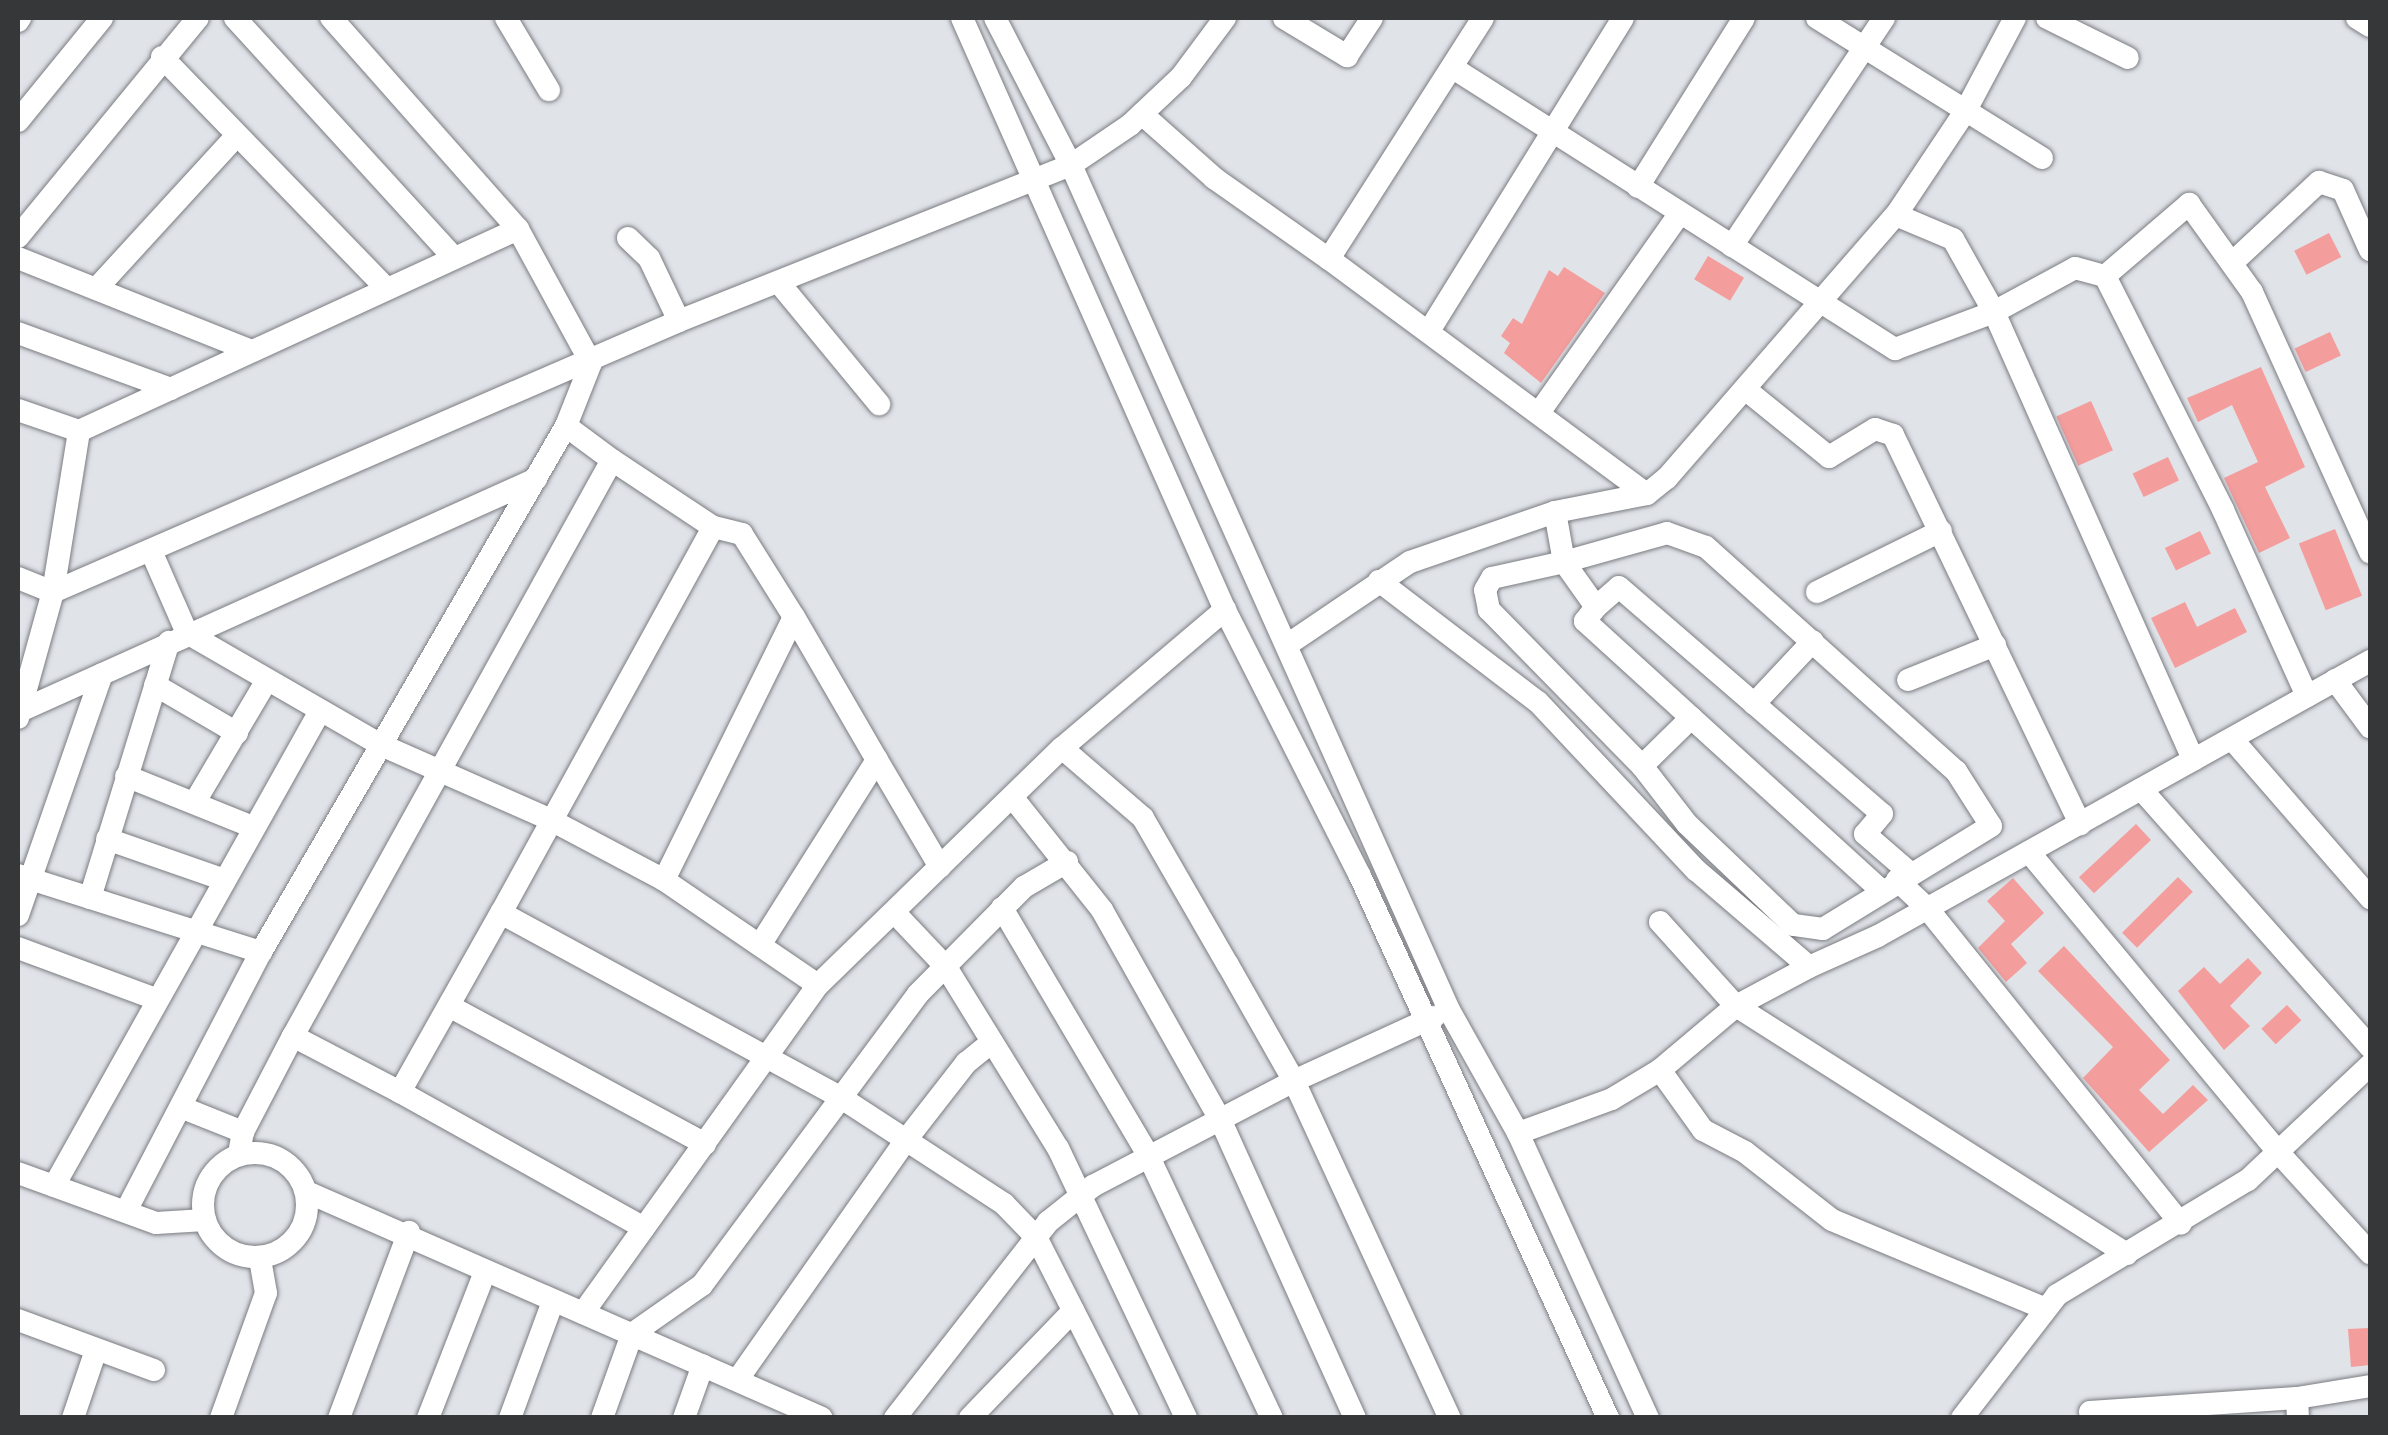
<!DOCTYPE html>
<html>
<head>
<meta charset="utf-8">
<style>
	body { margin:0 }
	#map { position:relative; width:2388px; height:1435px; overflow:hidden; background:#e0e3e8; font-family:Raleway,sans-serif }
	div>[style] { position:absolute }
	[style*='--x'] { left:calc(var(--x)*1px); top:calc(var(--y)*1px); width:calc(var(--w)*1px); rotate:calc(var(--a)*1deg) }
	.building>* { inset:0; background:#f39d9c; transform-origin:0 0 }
	.roads { filter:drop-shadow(0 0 2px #7a7c81) drop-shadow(0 0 2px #7a7c81) }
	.minor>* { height:22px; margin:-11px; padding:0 11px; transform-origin:11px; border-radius:11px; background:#fff }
	.minor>.ring { margin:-11px; padding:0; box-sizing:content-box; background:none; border:22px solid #fff; border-radius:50% }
	span { translate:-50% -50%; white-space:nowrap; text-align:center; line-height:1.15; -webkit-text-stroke:8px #fff; paint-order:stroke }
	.frame { position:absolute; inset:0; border:20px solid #363739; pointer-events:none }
</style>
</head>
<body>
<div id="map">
	<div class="building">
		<i style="left:2329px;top:233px;width:27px;height:39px;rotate:63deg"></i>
		<i style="left:1708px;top:256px;width:42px;height:27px;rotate:31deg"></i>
		<i style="clip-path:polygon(1564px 267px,1605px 293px,1541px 383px,1504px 353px,1510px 343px,1501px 336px,1513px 318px,1522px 324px,1549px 270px,1558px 276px)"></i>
		<i style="left:2330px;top:332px;width:26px;height:39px;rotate:65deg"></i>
		<i style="clip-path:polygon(2261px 367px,2305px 467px,2265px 487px,2290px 538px,2259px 553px,2224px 478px,2258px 462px,2232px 405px,2198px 422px,2187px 398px)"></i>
		<i style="left:2091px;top:401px;width:54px;height:38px;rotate:66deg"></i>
		<i style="left:2168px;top:457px;width:26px;height:39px;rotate:65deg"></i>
		<i style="left:2335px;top:529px;width:72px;height:39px;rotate:68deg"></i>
		<i style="left:2200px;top:531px;width:25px;height:39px;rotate:64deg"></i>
		<i style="clip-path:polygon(2185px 602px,2197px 627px,2235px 608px,2247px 632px,2175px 668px,2151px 618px)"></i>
		<i style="left:2136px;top:824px;width:22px;height:78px;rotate:47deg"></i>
		<i style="left:2178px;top:877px;width:21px;height:79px;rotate:45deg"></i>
		<i style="clip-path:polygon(2013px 878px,2044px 913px,2011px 944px,2027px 963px,2006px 982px,1978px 948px,2005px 921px,1987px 901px)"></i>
		<i style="clip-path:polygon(2064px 946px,2170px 1060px,2139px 1090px,2163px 1114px,2193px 1085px,2208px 1100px,2149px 1152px,2083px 1078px,2113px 1047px,2038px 971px)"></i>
		<i style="clip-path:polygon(2248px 958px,2262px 973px,2230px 1006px,2250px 1026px,2224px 1050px,2178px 991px,2204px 967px,2220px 984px)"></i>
		<i style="left:2287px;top:1005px;width:21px;height:35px;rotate:47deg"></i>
		<i style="clip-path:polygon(2370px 1328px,2370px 1365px,2351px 1367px,2348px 1329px)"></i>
	</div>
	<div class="roads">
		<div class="minor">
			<i style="--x:235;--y:18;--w:325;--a:47.6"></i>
			<i style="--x:506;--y:18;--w:84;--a:59.2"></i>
			<i style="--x:962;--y:18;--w:648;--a:66.05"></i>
			<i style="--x:1225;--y:610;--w:298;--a:63.1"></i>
			<i style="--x:1360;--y:876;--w:596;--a:65.41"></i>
			<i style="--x:995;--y:18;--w:165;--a:62.7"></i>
			<i style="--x:1071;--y:165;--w:926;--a:65.9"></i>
			<i style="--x:1449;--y:1010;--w:141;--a:60.7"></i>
			<i style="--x:1518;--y:1133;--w:313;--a:65.5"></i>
			<i style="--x:1284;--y:18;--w:74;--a:31.1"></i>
			<i style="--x:1347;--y:56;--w:45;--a:-56.7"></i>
			<i style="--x:1483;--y:18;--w:286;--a:122.6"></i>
			<i style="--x:1329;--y:259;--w:395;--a:36.5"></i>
			<i style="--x:1817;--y:18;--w:265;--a:31.9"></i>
			<i style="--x:2047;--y:18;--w:90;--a:26.3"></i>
			<i style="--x:2357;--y:18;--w:15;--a:32"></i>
			<i style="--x:18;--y:21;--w:4;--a:-56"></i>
			<i style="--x:162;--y:57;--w:323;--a:45.9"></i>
			<i style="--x:1453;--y:68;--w:524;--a:32.45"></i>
			<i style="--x:1895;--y:349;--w:106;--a:-20.5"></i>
			<i style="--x:1994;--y:312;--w:92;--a:-28.5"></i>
			<i style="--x:2075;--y:268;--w:31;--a:15"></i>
			<i style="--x:2105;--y:276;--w:111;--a:-40.6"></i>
			<i style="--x:2189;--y:204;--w:108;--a:54.4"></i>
			<i style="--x:2252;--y:292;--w:286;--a:65.6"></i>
			<i style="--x:1142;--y:114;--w:96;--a:41.6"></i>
			<i style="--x:1214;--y:178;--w:141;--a:35.2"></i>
			<i style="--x:18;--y:121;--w:133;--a:-50.8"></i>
			<i style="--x:1638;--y:187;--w:199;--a:-57.9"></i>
			<i style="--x:1896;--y:215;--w:62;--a:22.8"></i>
			<i style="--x:1953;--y:239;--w:84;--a:60.7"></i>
			<i style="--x:1994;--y:312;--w:490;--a:66"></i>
			<i style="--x:18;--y:237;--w:283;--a:-50.6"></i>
			<i style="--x:628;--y:238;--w:29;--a:44"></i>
			<i style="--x:649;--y:258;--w:70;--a:64.5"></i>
			<i style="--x:1732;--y:246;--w:274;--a:-56.3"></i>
			<i style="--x:18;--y:258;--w:252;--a:21.7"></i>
			<i style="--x:2232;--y:263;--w:119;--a:-43"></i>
			<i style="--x:2319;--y:182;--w:25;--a:18"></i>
			<i style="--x:2343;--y:190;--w:66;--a:65.8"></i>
			<i style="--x:2105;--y:276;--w:262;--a:63.2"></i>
			<i style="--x:2223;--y:510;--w:204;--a:65.7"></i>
			<i style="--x:780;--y:284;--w:156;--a:50.5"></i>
			<i style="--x:97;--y:288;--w:207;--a:-47.5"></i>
			<i style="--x:1429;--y:331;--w:368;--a:-58.2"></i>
			<i style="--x:18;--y:333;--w:163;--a:20.1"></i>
			<i style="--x:1745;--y:389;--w:108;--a:39"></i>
			<i style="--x:1829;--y:457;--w:54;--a:-31.3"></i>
			<i style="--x:1875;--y:429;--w:19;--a:18"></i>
			<i style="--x:1893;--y:435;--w:432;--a:64.3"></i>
			<i style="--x:18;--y:410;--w:65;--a:19"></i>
			<i style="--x:79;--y:431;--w:483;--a:-24.7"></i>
			<i style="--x:1541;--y:410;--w:241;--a:-54.8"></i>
			<i style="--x:1555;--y:512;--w:51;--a:79.8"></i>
			<i style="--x:1564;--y:562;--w:107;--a:-15.7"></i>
			<i style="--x:1667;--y:533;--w:41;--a:19.7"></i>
			<i style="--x:1706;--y:547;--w:336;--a:41.9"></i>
			<i style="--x:1956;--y:771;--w:65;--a:57.5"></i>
			<i style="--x:1991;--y:826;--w:197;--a:148.5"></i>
			<i style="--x:1823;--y:929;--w:30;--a:-172"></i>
			<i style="--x:1793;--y:925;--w:146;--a:-136.4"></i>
			<i style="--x:1687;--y:824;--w:73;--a:-127.8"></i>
			<i style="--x:1642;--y:766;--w:219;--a:-134.4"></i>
			<i style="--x:1489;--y:610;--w:20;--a:-101"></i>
			<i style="--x:1485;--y:590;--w:14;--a:-60"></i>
			<i style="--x:1492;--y:578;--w:74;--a:-12.5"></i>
			<i style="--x:1564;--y:562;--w:55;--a:54.6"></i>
			<i style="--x:1596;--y:607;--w:18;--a:128"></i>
			<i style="--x:1585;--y:621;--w:400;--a:42.3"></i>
			<i style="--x:151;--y:551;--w:90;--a:66.3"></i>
			<i style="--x:187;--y:633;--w:222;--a:30"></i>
			<i style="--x:379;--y:744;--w:186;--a:23.8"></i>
			<i style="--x:549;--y:819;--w:130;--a:27.9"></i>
			<i style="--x:664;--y:880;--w:293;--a:-63.7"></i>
			<i style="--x:794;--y:617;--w:98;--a:-122.1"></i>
			<i style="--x:742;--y:534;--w:30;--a:-166"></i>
			<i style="--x:18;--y:578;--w:38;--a:22"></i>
			<i style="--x:53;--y:592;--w:682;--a:-23.41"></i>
			<i style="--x:679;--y:321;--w:422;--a:-21.7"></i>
			<i style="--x:1071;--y:165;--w:71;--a:-34.1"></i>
			<i style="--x:1130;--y:125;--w:70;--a:-43.3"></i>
			<i style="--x:1181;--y:77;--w:74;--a:-53.3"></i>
			<i style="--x:1379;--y:581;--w:200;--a:37.3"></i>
			<i style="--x:1538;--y:702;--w:231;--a:46.8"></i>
			<i style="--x:1696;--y:870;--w:149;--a:40.6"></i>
			<i style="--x:1809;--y:967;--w:83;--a:151.9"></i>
			<i style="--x:1736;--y:1006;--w:99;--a:139.9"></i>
			<i style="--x:1660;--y:1070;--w:56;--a:148.9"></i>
			<i style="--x:1612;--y:1099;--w:100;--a:160.1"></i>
			<i style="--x:1817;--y:592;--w:138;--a:-26.2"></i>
			<i style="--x:1596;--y:607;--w:30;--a:-41"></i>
			<i style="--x:1619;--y:587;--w:347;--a:40.8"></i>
			<i style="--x:1882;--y:814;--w:26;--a:130"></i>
			<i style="--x:1865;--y:834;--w:60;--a:40.9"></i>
			<i style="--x:1287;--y:645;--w:148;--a:-34"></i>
			<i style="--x:1410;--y:562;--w:153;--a:-19"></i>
			<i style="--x:1555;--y:512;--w:94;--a:-11.1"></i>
			<i style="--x:1647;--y:494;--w:26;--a:-39"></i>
			<i style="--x:1667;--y:478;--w:349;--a:-49"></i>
			<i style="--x:1896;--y:215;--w:126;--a:-56.3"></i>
			<i style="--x:1966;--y:110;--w:104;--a:-62"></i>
			<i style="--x:1908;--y:680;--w:94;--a:-21.9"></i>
			<i style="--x:2335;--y:680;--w:59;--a:53.3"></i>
			<i style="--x:155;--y:685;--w:95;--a:30.3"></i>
			<i style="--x:1754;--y:704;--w:86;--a:-46.9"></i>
			<i style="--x:20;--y:711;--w:566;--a:-24.21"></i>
			<i style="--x:18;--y:718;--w:131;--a:-74.5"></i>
			<i style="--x:53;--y:592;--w:163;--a:-80.8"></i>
			<i style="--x:2232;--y:739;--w:211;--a:49"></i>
			<i style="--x:1062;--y:748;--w:107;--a:40.8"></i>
			<i style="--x:1143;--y:818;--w:170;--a:60"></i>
			<i style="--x:1228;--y:965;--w:133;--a:60.4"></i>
			<i style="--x:1294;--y:1081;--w:371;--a:65.2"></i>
			<i style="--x:877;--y:760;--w:124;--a:59.5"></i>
			<i style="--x:1642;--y:766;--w:69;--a:-44.4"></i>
			<i style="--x:126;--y:776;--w:137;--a:21.9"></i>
			<i style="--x:2141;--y:789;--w:345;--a:48.4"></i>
			<i style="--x:1013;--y:798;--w:143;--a:51.5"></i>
			<i style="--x:1102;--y:910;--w:240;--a:60.6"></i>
			<i style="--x:1220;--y:1119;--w:328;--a:65.7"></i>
			<i style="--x:196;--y:800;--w:139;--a:-59.4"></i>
			<i style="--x:107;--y:839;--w:122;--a:19.2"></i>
			<i style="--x:2029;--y:852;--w:390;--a:50.3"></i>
			<i style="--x:2278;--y:1152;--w:137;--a:47.7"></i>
			<i style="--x:18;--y:875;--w:255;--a:17.6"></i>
			<i style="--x:664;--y:880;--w:186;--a:34.3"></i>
			<i style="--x:818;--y:985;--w:340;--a:-44.2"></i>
			<i style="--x:1062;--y:748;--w:214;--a:-40.3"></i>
			<i style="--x:1897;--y:880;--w:41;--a:43"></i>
			<i style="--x:1927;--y:908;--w:405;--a:51.2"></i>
			<i style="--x:90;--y:898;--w:268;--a:-72.9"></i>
			<i style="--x:1002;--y:908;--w:289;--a:59.4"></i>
			<i style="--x:1149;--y:1157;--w:289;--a:64.8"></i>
			<i style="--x:894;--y:912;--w:76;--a:46.6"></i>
			<i style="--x:946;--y:967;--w:213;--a:58.3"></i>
			<i style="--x:1058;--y:1148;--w:299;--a:64.6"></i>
			<i style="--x:501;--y:913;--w:386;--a:28.5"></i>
			<i style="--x:840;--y:1097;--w:196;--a:33.1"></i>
			<i style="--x:1004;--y:1204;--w:46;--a:45.9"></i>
			<i style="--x:1036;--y:1237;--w:203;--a:63.1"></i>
			<i style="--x:18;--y:915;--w:255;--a:-70.8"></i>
			<i style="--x:1660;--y:922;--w:113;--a:47.9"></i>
			<i style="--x:1736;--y:1006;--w:463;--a:32.4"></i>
			<i style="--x:760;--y:945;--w:219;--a:-57.7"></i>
			<i style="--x:877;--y:760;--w:165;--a:-120.1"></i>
			<i style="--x:18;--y:948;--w:147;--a:20.3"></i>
			<i style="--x:1809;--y:967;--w:76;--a:-24.2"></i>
			<i style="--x:1878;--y:936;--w:564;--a:-29.2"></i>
			<i style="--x:449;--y:1006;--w:291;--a:28.3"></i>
			<i style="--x:293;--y:1036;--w:121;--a:27.6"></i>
			<i style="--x:400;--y:1092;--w:206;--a:-60.6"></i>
			<i style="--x:501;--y:913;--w:440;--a:-61.2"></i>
			<i style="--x:713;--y:527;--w:121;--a:-146.4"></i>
			<i style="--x:1660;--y:1070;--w:74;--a:54.4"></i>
			<i style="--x:1703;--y:1130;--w:47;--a:27.6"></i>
			<i style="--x:1745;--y:1152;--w:110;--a:38"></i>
			<i style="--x:1832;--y:1220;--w:229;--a:22.6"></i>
			<i style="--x:400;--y:1092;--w:279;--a:29.1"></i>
			<i style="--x:183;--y:1108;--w:65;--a:21.8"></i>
			<i class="ring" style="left:203px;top:1153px;width:82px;height:82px"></i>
			<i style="--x:239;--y:1154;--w:22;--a:-80"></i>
			<i style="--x:243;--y:1132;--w:108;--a:-62.5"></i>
			<i style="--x:293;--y:1036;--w:658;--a:-61.02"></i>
			<i style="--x:612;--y:460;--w:57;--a:-143.5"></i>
			<i style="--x:18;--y:1173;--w:147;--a:19.9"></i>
			<i style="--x:156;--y:1223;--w:49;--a:-3.5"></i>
			<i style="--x:54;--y:1186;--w:544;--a:-60.75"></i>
			<i style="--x:307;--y:1192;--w:562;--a:23.69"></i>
			<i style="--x:126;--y:1211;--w:292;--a:-62.5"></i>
			<i style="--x:261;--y:952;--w:608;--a:-59.89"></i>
			<i style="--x:566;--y:426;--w:68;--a:-68.4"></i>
			<i style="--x:591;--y:363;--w:153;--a:-118.6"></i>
			<i style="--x:518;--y:229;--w:282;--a:-131.5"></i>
			<i style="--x:583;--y:1313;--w:403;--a:-54.4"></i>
			<i style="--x:18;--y:1320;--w:145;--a:20.2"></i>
			<i style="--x:738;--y:1379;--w:292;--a:-54.9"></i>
			<i style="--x:906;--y:1140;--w:98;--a:-52.1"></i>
			<i style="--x:966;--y:1063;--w:33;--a:-39"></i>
			<i style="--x:2090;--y:1412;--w:207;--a:-3.9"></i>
			<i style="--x:73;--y:1418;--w:72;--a:-71.3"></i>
			<i style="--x:221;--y:1418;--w:133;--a:-70.2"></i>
			<i style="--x:266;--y:1293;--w:36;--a:-100"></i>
			<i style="--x:339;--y:1418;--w:199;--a:-69.4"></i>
			<i style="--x:428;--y:1418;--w:157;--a:-68.7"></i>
			<i style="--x:510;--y:1418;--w:125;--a:-69.8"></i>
			<i style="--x:602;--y:1418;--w:89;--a:-70.3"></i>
			<i style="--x:632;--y:1334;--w:85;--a:-35"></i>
			<i style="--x:702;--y:1285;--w:362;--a:-53.4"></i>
			<i style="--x:918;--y:994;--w:151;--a:-45.3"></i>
			<i style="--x:1024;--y:887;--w:50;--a:-30.2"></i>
			<i style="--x:684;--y:1418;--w:56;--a:-70.3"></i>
			<i style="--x:895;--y:1418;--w:249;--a:-52"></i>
			<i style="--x:1048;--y:1222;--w:58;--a:-38.7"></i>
			<i style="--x:1093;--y:1186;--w:227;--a:-27.6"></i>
			<i style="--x:1294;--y:1081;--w:154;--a:-24.6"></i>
			<i style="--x:970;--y:1418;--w:149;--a:-46.1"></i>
			<i style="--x:1962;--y:1418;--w:155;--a:-52.3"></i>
			<i style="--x:2057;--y:1295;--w:223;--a:-31.1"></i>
			<i style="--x:2248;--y:1180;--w:168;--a:-43.3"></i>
			<i style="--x:2298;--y:1418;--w:20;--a:-93"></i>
			<i style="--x:2297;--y:1398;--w:74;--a:-9.3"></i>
		</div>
	</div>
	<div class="frame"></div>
</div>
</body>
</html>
